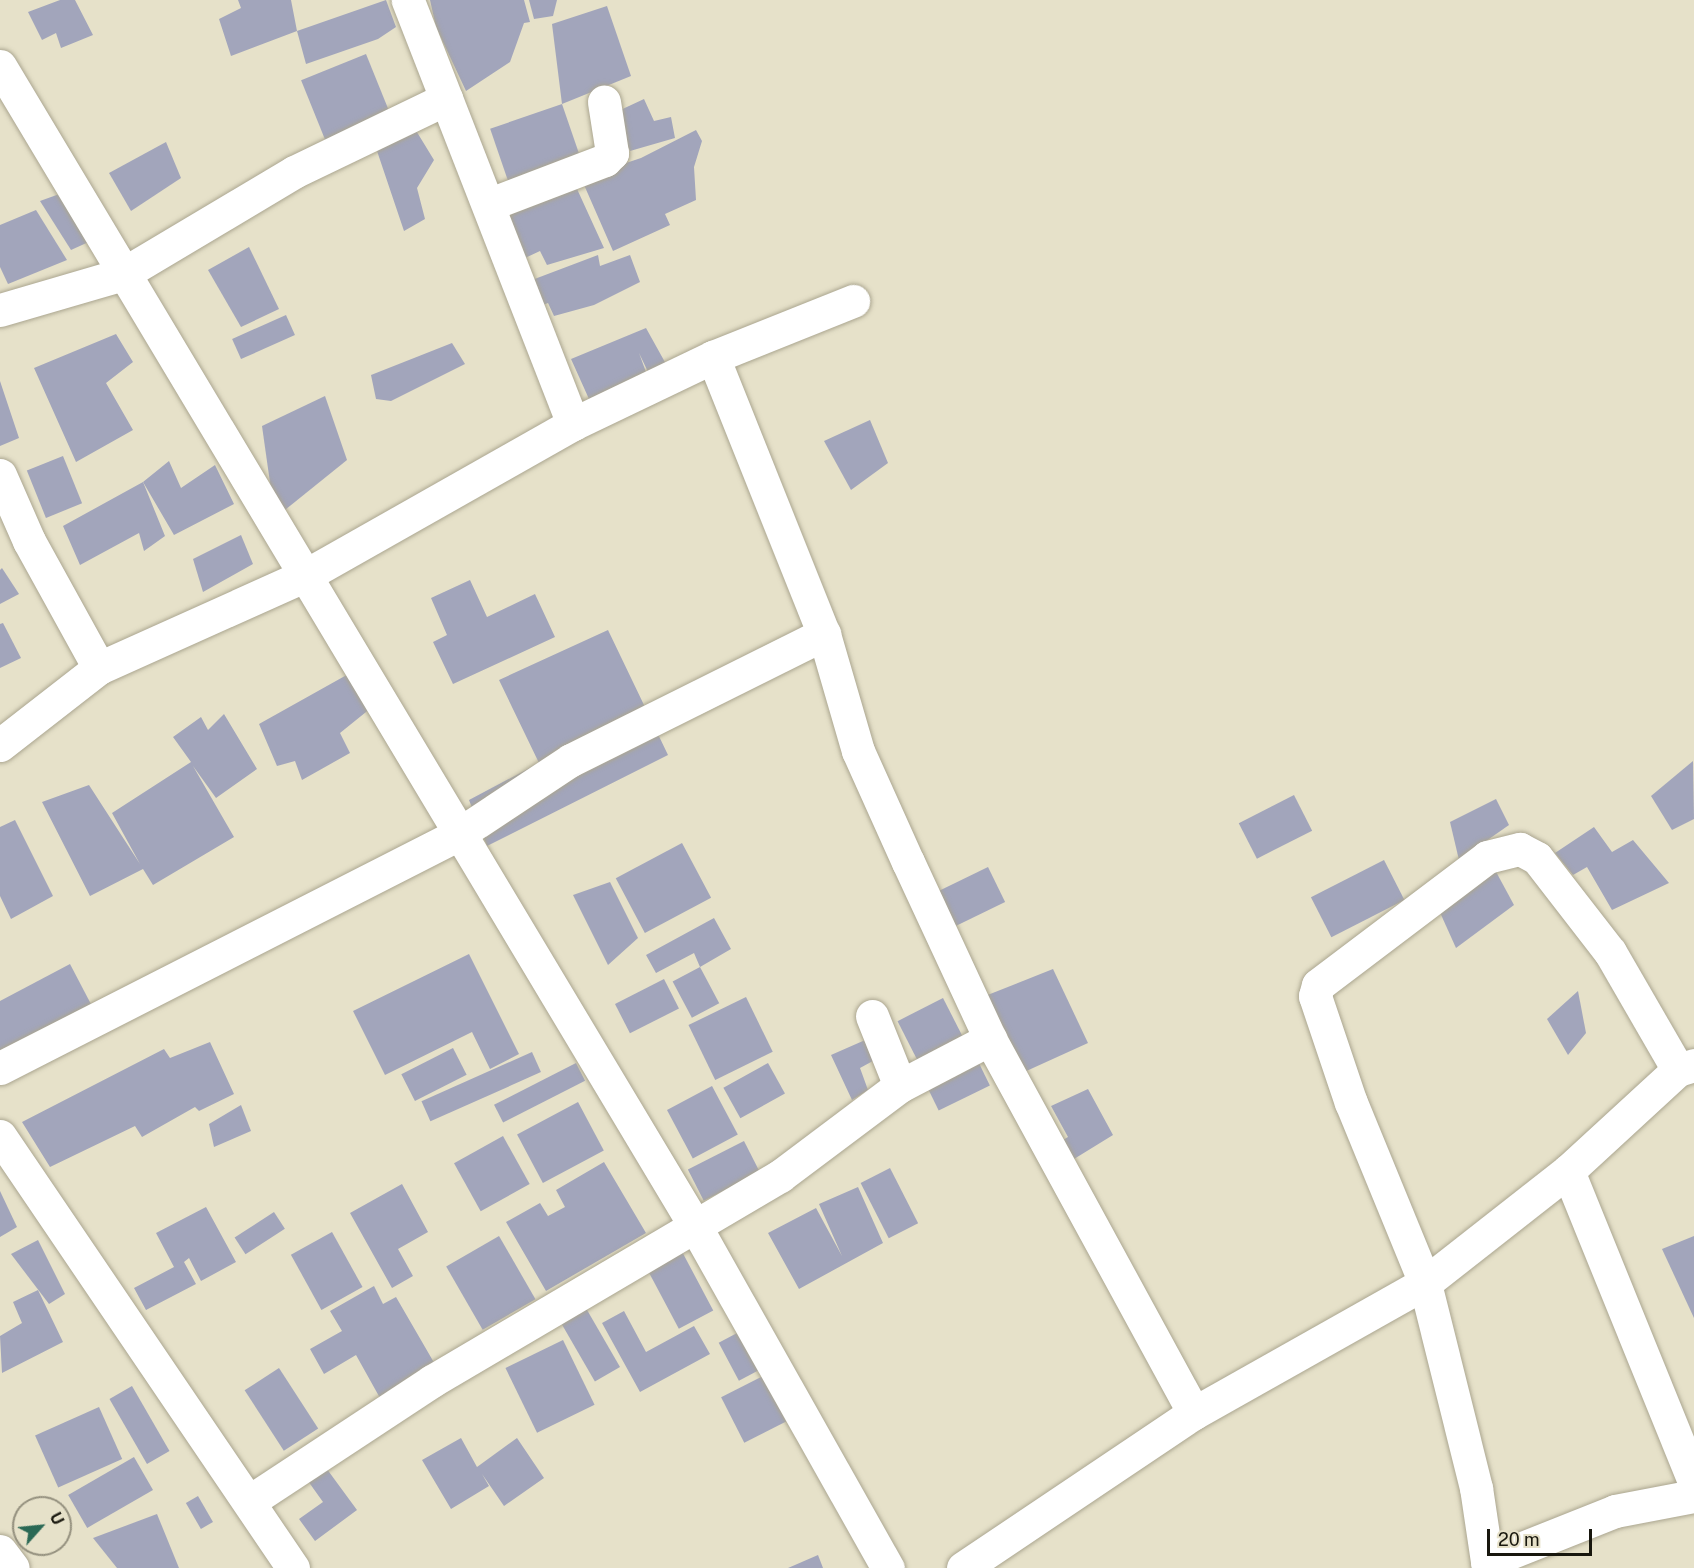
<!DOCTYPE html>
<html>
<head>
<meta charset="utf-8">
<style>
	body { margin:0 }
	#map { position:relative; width:1694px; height:1568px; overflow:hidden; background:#e6e1c9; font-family:"Public Sans",sans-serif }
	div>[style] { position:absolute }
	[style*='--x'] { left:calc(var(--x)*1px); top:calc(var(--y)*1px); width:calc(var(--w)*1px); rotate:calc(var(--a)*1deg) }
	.building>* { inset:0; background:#a2a5bb; transform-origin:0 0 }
	.roads { filter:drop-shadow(0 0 2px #aba690) drop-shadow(0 0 2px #aba690) }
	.minor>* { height:33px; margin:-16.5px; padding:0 16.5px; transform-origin:16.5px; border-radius:16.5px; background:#fff }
	.major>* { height:33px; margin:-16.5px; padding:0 16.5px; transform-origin:16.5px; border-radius:16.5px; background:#fff }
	span { translate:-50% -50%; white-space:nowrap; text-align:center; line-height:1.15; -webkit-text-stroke:6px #e6e1c9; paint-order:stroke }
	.north { position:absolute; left:12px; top:1496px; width:60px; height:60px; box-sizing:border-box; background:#e6e1c9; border:2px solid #94907e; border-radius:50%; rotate:63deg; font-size:16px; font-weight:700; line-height:24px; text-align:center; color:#18170e }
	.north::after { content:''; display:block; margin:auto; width:21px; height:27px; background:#2b6955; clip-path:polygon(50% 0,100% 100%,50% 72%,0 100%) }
	.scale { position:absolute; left:1487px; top:1529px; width:105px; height:27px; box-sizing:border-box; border:3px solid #18170e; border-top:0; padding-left:8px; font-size:18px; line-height:21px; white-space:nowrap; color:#18170e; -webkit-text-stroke:4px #e6e1c9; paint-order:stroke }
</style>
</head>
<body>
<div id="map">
	<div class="building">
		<i style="clip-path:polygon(60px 0,75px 0,93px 35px,61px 48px,56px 33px,42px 40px,28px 12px)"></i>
		<i style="clip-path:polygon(238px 0,291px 0,297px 31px,231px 56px,219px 19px,241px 8px)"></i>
		<i style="clip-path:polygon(386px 0,396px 27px,378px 39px,306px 64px,297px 31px)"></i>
		<i style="clip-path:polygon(430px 0,524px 0,530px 22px,524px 23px,510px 62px,466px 91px,436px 27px)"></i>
		<i style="clip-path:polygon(529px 0,557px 0,553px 16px,534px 19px)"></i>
		<i style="clip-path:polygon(607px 6px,631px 76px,562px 104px,552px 24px)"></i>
		<i style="left:366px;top:54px;width:69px;height:70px;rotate:68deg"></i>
		<i style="clip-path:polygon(644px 99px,654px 121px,671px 117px,675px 138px,630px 151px,614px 113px)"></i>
		<i style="left:562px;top:104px;width:57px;height:76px;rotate:71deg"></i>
		<i style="clip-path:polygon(412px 124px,434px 160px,417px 188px,425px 219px,404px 231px,376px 148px)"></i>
		<i style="clip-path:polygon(696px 130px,702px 141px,694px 167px,696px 200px,665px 214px,670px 225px,613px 251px,581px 178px,641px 158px)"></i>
		<i style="clip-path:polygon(166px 142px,181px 178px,131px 211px,109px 173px)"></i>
		<i style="clip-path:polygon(572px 178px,604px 248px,547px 265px,540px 251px,525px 258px,503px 207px)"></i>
		<i style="clip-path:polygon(76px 188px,104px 235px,71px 250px,40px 201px)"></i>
		<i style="clip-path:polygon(36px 210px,67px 260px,8px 284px,0 267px,0 225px)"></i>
		<i style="clip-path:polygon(249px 247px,279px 309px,241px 327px,208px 270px)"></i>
		<i style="clip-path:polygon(598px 255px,600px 266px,630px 255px,640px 282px,594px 305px,554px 316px,548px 303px,530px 310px,524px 283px)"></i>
		<i style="left:286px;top:315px;width:22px;height:59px;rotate:66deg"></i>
		<i style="clip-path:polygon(646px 328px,666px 364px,649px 374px,639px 353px,646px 372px,589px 399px,571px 359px)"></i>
		<i style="clip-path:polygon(116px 334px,133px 362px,106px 383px,133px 430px,76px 462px,34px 368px)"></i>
		<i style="clip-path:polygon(452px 343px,465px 364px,391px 401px,376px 399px,371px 375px)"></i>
		<i style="clip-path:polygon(0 381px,19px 438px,0 446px)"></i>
		<i style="clip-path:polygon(325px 396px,347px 460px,275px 518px,262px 426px)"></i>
		<i style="clip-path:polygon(870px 420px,888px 463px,851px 490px,824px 441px)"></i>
		<i style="left:63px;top:456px;width:51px;height:39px;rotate:68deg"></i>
		<i style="clip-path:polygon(169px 461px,181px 488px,215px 465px,234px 504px,174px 535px,143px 482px)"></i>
		<i style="clip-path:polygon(143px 482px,165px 536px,144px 551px,139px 533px,80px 565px,63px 526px)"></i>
		<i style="clip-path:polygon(241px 535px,253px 564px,203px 592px,193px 559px)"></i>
		<i style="clip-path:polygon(2px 568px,19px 594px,0 604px,0 570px)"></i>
		<i style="clip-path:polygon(470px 580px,487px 617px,535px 594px,555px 637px,453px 684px,433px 642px,447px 635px,431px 598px)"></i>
		<i style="clip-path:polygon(3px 623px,21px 658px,0 668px,0 624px)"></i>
		<i style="clip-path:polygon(608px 630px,668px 755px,487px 846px,469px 800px,539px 763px,499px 680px)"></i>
		<i style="clip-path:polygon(352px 672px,371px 708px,340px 733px,350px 753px,302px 780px,295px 761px,277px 766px,259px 724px)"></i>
		<i style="clip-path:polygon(224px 714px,257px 769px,216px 798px,193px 766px,234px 837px,153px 885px,143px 869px,90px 896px,42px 802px,89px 785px,140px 864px,112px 813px,191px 762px,173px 737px,201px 717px,208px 730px)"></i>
		<i style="clip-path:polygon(1693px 761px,1694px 819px,1672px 830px,1651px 796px)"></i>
		<i style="left:1294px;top:795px;width:40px;height:62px;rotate:63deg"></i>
		<i style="clip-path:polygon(1496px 799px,1509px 825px,1459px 860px,1450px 822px)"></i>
		<i style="clip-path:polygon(15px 820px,53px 896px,11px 919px,0 896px,0 827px)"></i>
		<i style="clip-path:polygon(1594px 827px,1612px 852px,1633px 840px,1669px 883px,1612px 910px,1587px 867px,1573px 875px,1555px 853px)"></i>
		<i style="left:682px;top:843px;width:62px;height:75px;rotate:62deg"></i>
		<i style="left:1384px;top:860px;width:45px;height:82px;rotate:63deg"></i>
		<i style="left:988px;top:867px;width:39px;height:60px;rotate:64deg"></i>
		<i style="clip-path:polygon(1494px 868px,1514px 905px,1456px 948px,1438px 908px)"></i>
		<i style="clip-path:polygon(610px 882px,638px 938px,608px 965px,573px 895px)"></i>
		<i style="clip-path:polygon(714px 918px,731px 949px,700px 967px,694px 953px,656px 973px,646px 955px)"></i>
		<i style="clip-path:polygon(469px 954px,519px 1054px,490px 1069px,472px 1032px,385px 1075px,353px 1011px)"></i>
		<i style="clip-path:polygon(70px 964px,93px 1008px,0 1056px,0 1001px)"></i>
		<i style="left:700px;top:967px;width:41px;height:31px;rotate:62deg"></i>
		<i style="clip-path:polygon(1053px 969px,1088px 1043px,1022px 1073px,980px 998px)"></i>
		<i style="left:664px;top:979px;width:33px;height:55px;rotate:63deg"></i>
		<i style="clip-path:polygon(1578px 991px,1586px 1033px,1568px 1055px,1547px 1019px)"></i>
		<i style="left:746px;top:997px;width:61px;height:64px;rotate:64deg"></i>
		<i style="left:943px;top:998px;width:53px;height:51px;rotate:63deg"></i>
		<i style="clip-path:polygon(872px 1037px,882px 1056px,860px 1068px,868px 1090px,852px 1100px,831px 1055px)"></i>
		<i style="clip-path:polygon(210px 1042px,234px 1094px,199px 1111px,195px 1107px,142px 1137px,135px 1126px,50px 1167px,22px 1122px,164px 1049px,170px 1058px)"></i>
		<i style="left:453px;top:1048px;width:30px;height:58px;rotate:63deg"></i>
		<i style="left:532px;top:1052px;width:22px;height:121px;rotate:66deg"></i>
		<i style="left:975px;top:1055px;width:34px;height:57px;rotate:64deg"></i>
		<i style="left:576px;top:1063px;width:20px;height:92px;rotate:63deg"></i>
		<i style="left:768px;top:1063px;width:35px;height:51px;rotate:61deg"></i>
		<i style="left:712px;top:1086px;width:55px;height:51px;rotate:62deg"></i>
		<i style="clip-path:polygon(1088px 1089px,1113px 1135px,1061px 1167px,1050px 1148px,1068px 1137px,1051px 1106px)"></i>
		<i style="left:578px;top:1102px;width:55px;height:69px;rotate:62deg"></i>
		<i style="clip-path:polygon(241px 1105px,251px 1131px,214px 1147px,209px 1124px)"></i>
		<i style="left:503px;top:1136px;width:55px;height:56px;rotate:61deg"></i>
		<i style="left:744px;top:1141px;width:35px;height:63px;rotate:63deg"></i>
		<i style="clip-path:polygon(604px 1162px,646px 1233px,546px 1291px,506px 1222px,540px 1203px,548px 1216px,565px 1207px,556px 1190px)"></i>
		<i style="left:890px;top:1168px;width:62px;height:33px;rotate:63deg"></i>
		<i style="clip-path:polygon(402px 1184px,428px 1232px,398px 1249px,413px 1276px,392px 1288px,350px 1213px)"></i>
		<i style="clip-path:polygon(858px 1187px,883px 1243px,799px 1289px,768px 1233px,816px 1208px,842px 1256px,819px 1204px)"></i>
		<i style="clip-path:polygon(0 1191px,17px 1227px,0 1237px)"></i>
		<i style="clip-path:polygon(206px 1207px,236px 1262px,201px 1281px,189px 1258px,184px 1262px,196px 1284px,146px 1310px,134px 1288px,174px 1267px,156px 1233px)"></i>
		<i style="left:274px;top:1212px;width:20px;height:47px;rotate:57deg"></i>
		<i style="left:332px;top:1232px;width:63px;height:47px;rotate:61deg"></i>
		<i style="left:499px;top:1236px;width:73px;height:61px;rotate:60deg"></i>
		<i style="clip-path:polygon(1694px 1236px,1694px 1318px,1662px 1249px)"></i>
		<i style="clip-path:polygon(38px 1240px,65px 1294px,49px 1304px,11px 1254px)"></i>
		<i style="left:679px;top:1246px;width:73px;height:39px;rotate:62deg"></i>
		<i style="clip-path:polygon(374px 1286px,383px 1304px,396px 1297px,436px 1366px,380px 1398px,356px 1355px,324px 1374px,310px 1349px,342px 1331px,330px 1311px)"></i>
		<i style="clip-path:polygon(38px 1290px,63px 1342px,2px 1373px,0 1336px,22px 1323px,13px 1302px)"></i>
		<i style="left:583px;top:1303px;width:74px;height:29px;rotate:60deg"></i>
		<i style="clip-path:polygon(624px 1311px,646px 1352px,694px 1326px,710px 1354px,640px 1392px,602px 1323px)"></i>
		<i style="left:739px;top:1332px;width:43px;height:23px;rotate:62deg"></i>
		<i style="left:563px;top:1340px;width:72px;height:64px;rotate:64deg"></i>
		<i style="left:279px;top:1368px;width:72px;height:41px;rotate:57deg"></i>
		<i style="left:763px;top:1376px;width:51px;height:47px;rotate:63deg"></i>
		<i style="left:132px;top:1386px;width:75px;height:26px;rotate:60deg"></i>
		<i style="left:99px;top:1407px;width:57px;height:70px;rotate:66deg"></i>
		<i style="clip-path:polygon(461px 1438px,477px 1467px,517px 1438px,544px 1478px,504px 1506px,482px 1474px,489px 1486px,451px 1509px,422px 1460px)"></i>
		<i style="left:134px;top:1457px;width:38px;height:76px;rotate:60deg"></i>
		<i style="clip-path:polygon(321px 1461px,357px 1510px,315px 1541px,299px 1519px,323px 1502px,303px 1474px)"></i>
		<i style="left:198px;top:1496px;width:30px;height:14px;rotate:60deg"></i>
		<i style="clip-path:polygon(157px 1514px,179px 1568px,117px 1568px,93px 1538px)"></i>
		<i style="clip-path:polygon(818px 1555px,823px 1568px,788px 1568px)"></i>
	</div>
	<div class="roads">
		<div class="minor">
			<i style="--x:0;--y:66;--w:1350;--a:59.07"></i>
			<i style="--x:694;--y:1224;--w:395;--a:60.6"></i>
			<i style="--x:490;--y:204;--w:123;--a:-20.9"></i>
			<i style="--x:605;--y:160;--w:10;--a:-45"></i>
			<i style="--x:612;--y:153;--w:52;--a:-98.9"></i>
			<i style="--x:0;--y:310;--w:128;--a:-16.3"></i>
			<i style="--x:123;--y:274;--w:199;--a:-30.8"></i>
			<i style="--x:294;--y:172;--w:169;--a:-25.7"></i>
			<i style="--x:713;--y:357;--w:298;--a:68.2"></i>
			<i style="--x:824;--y:634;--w:122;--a:73.8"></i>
			<i style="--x:858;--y:751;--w:122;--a:65.8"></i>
			<i style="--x:908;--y:862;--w:195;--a:65.1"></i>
			<i style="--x:990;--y:1039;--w:426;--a:61.4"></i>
			<i style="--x:573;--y:424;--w:155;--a:-25.6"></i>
			<i style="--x:713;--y:357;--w:151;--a:-21.8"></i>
			<i style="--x:0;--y:475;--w:72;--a:66.3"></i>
			<i style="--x:29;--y:541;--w:145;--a:61.1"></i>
			<i style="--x:0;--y:745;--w:125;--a:-37.9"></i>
			<i style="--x:99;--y:668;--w:229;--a:-24.2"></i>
			<i style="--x:308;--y:574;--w:305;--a:-29.5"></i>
			<i style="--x:573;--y:424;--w:455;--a:-111.3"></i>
			<i style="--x:872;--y:1016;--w:75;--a:68.2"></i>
			<i style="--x:0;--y:1068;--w:515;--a:-27.01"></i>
			<i style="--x:459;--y:834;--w:134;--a:-33.5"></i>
			<i style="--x:571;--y:760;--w:283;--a:-26.5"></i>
			<i style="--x:0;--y:1136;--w:522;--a:55.85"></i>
			<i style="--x:1568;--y:1171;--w:335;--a:67.9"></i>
			<i style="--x:250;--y:1501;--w:218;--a:-33.4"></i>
			<i style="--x:432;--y:1381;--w:404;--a:-30.5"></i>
			<i style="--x:780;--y:1176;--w:150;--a:-36.9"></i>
			<i style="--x:900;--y:1086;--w:102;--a:-27.6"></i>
			<i style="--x:1487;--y:1562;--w:138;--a:-21.7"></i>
			<i style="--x:1615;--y:1511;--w:80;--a:-10.8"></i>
			<i style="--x:963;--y:1568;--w:278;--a:-33.9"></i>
			<i style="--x:1194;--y:1413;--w:265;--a:-29.4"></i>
			<i style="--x:1425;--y:1283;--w:182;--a:-38.1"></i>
			<i style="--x:1568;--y:1171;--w:149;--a:-42.6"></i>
			<i style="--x:1678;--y:1070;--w:17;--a:-17"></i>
			<i style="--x:1488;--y:1568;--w:81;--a:-98.5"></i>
			<i style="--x:1476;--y:1488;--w:211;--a:-104"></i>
			<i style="--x:1425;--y:1283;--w:195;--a:-112.3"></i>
			<i style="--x:1351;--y:1103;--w:113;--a:-108.6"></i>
			<i style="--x:1315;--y:996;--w:11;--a:-75"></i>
			<i style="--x:1318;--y:985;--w:212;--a:-37.1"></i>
			<i style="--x:1487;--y:857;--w:34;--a:-14"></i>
			<i style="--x:1520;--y:849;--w:19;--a:28"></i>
			<i style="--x:1537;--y:858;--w:119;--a:52.2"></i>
			<i style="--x:1610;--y:952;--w:136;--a:60"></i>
		</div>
		<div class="major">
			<i style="--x:0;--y:1551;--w:21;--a:53"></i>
		</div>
	</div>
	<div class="north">U</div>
	<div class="scale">20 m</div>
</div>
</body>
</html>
